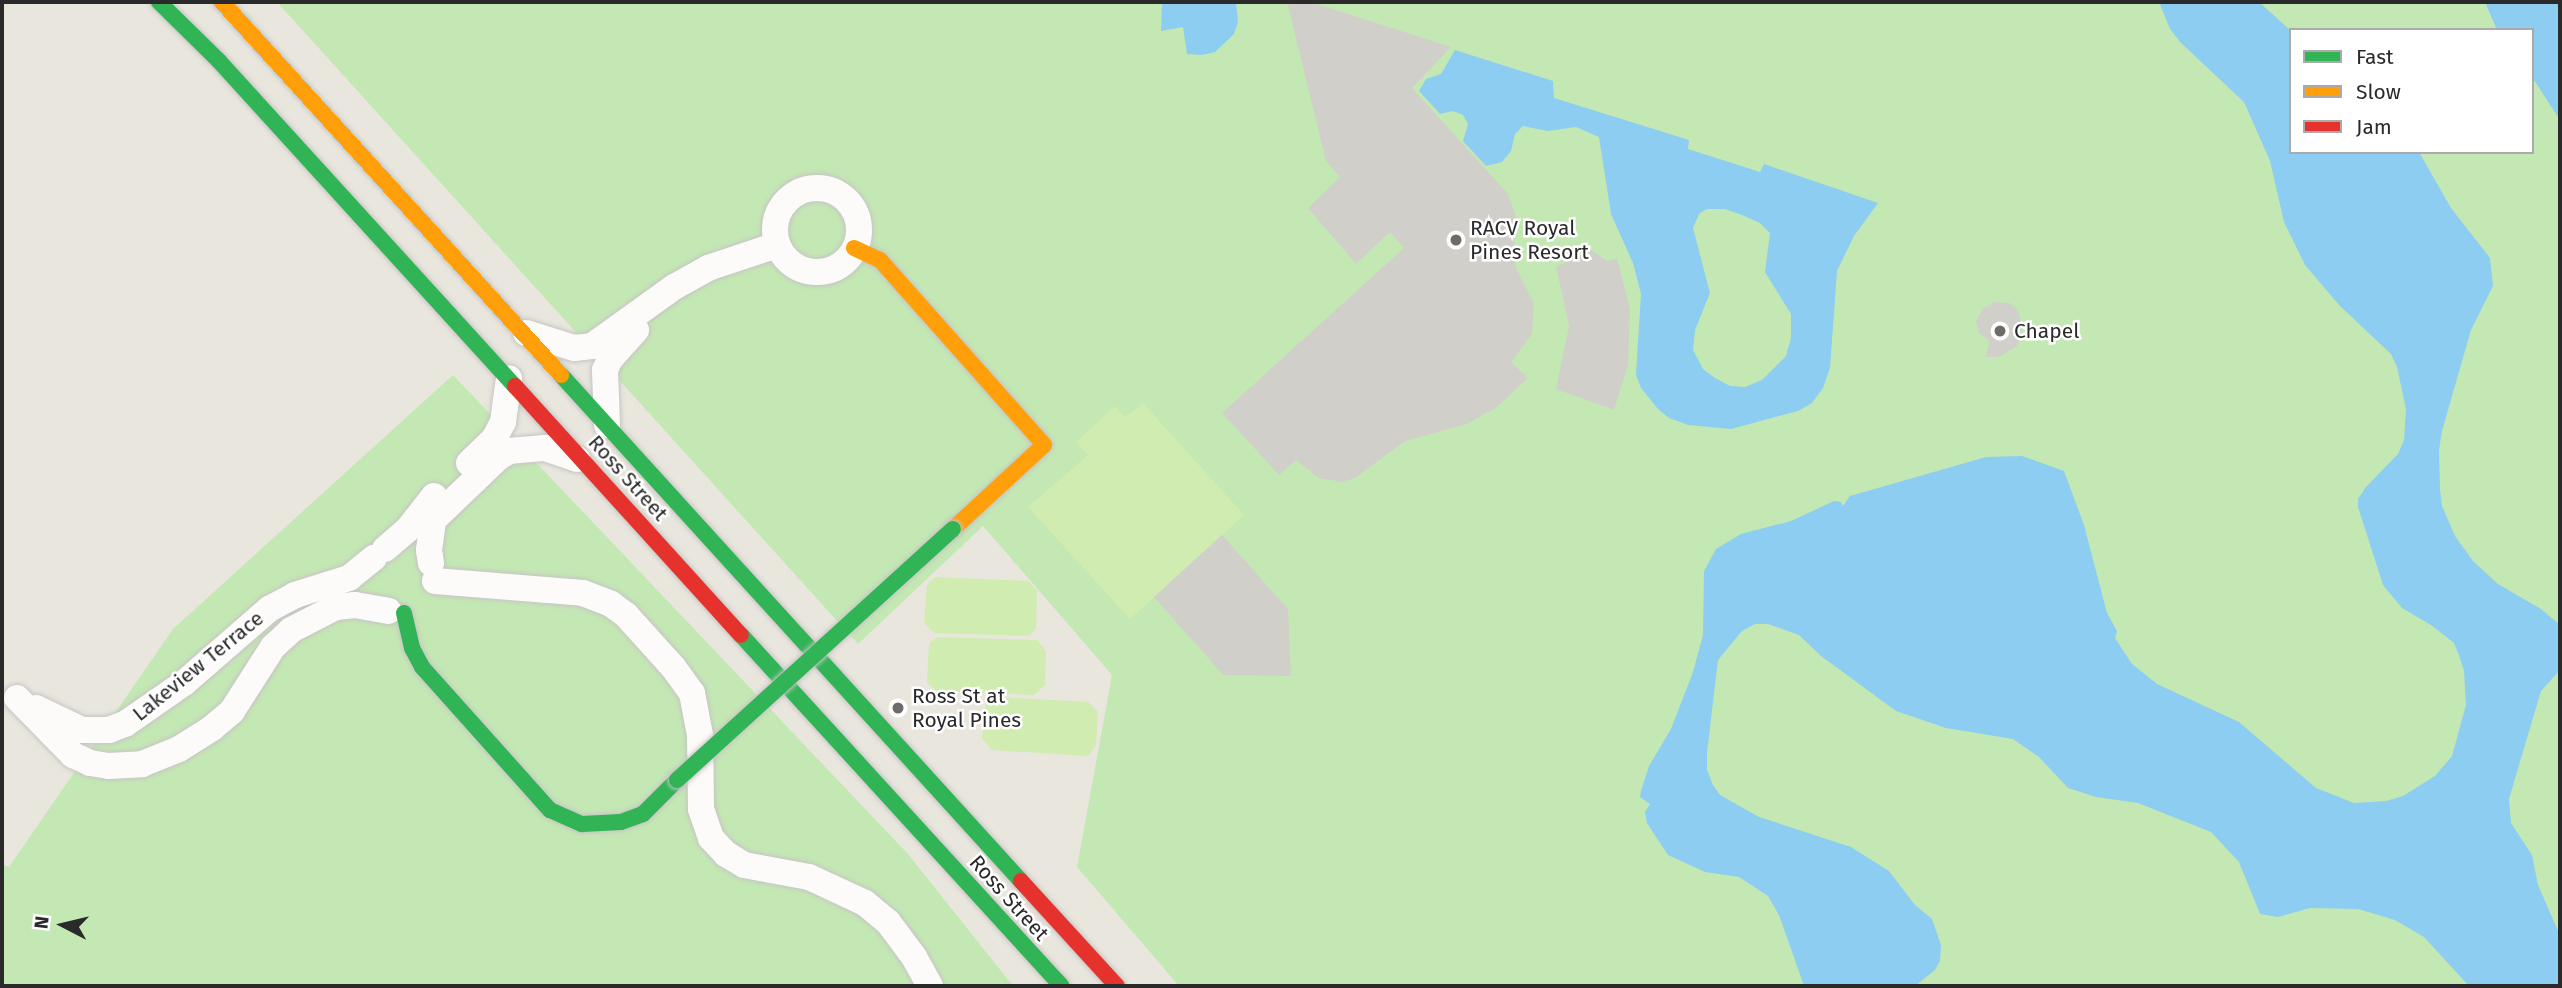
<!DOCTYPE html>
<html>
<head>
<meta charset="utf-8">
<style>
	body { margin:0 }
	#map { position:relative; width:2562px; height:988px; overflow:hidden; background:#e9e6de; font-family:"Fira Sans",sans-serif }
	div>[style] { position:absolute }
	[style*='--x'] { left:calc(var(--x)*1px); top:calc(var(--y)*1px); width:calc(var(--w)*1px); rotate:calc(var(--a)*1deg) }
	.green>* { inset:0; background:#c4e8b4 }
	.pitch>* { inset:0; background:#d0ecb1 }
	.water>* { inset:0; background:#8ccdf1 }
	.building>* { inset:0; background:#d1cfc9 }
	.roads { filter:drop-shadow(0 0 2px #c6c5c4) drop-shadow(0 0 2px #c6c5c4) }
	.street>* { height:26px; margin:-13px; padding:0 13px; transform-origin:13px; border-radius:13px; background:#fcfbfa }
	.street>.ring { margin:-13px; padding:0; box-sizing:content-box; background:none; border:26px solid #fcfbfa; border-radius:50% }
	.fast>* { height:16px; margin:-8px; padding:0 8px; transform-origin:8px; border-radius:8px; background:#30b455 }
	.slow>* { height:16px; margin:-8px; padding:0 8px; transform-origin:8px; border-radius:8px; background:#ff9f0a }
	.jam>* { height:16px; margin:-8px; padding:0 8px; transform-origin:8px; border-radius:8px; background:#e5322d }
	.bridges { filter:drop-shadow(0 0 2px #c6c5c4) drop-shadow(0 0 2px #c6c5c4) }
	.fast-bridge>* { height:16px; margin:-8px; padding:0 8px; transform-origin:8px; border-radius:8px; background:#30b455 }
	.dots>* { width:19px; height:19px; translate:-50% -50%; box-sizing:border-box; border:4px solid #fff; border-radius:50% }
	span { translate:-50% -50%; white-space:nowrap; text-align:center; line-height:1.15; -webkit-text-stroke:5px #fff; paint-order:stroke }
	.poi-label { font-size:21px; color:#2a2a2a }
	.left { translate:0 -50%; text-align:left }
	.street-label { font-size:21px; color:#2a2a2a }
	.frame { position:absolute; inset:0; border:4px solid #2a2a2a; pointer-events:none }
	.legend { position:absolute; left:2289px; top:28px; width:245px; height:126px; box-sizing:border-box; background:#fff; border:2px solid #aaa; margin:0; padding:9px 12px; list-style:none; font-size:21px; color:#2a2a2a }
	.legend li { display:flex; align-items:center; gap:14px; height:35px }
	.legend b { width:35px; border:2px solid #aaa }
	.north { position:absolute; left:28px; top:890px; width:70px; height:70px; -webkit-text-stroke:5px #fff; paint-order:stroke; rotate:277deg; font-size:19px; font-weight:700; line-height:28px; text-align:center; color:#2a2a2a }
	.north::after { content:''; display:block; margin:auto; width:24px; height:32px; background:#2a2a2a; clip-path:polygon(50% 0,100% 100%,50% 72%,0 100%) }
</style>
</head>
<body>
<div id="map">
	<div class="green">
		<i style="clip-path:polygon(evenodd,277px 2px,2560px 2px,2560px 986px,1179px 986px,1077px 867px,1112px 675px,983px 526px,858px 644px,277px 2px,2291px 30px,2532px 30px,2532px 152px,2291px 152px,2291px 30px)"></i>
		<i style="clip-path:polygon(453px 375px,908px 854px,1013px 986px,2px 986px,2px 864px,9px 867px,173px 629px)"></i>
	</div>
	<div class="pitch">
		<i style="clip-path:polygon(1143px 403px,1244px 515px,1130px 619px,1028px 507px,1088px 455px,1076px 442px,1115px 406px,1125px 417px)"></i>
		<i style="clip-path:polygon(935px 577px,1028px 581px,1037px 590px,1036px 629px,1029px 636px,934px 633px,924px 623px,927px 585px)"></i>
		<i style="clip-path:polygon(938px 637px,1037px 640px,1046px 651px,1045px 685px,1034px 695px,937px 691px,927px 683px,929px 643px)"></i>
		<i style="clip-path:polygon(998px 697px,1088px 702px,1098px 712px,1096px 746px,1088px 756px,992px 750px,982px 738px,986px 703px)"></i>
	</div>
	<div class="water">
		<i style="clip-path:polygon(1162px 2px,1236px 2px,1238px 22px,1234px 34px,1215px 52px,1202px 55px,1187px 54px,1183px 27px,1161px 31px)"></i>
		<i style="clip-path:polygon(2159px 2px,2259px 2px,2291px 31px,2291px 152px,2419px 152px,2451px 208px,2490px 258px,2493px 286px,2471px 330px,2442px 431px,2439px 450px,2440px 489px,2442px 506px,2455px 536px,2473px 561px,2498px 584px,2541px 609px,2560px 625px,2560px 670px,2541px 691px,2509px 799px,2511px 823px,2532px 855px,2538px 885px,2559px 933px,2560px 986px,2469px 986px,2424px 937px,2395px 920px,2358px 909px,2310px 908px,2278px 917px,2260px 914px,2239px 862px,2211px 832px,2138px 803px,2096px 797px,2068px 788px,2039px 757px,2013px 739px,1946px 728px,1896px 711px,1821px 656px,1799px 635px,1768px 624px,1755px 624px,1742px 631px,1718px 660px,1707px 753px,1707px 770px,1713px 785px,1720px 795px,1759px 817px,1851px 847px,1889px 871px,1915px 905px,1932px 919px,1941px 945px,1940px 961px,1935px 970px,1915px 986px,1804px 986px,1779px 915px,1768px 896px,1739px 877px,1705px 872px,1668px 855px,1647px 823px,1645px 812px,1650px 804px,1640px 797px,1641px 791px,1649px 766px,1671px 729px,1693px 672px,1703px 635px,1704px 571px,1716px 549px,1741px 534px,1791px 521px,1834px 501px,1841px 502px,1843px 506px,1850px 496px,1986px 457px,2022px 456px,2064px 471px,2084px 525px,2107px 613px,2117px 631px,2115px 638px,2132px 664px,2157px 684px,2239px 722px,2316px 788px,2354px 803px,2386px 801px,2403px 796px,2435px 776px,2452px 756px,2466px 705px,2464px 671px,2460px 658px,2454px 643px,2431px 625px,2402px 608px,2383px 585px,2358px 507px,2358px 499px,2366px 487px,2398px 454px,2404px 440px,2406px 409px,2397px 367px,2391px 354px,2340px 306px,2305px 265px,2284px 222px,2270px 161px,2244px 102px,2181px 43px,2170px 29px)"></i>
		<i style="clip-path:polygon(2485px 2px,2560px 2px,2560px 120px,2532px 77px,2532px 30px,2497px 30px)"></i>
		<i style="clip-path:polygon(evenodd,1455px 50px,1553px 81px,1554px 98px,1689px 140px,1688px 149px,1760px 172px,1764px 164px,1878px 203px,1854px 236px,1837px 271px,1830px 368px,1823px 388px,1812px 403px,1798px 411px,1731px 429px,1688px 425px,1669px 418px,1658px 409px,1641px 388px,1636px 375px,1641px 294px,1633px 263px,1611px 214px,1599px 137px,1576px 127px,1548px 131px,1523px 126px,1515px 134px,1511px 151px,1502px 162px,1486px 166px,1463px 141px,1468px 124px,1463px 115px,1453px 111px,1440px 114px,1419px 91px,1426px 79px,1441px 74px,1455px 50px,1707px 209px,1725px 209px,1742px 215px,1760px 223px,1770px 233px,1765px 272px,1791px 314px,1791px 338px,1786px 356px,1762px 380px,1745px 387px,1730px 386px,1715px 378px,1703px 369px,1693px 350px,1695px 330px,1710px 293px,1693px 228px,1699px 214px,1707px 209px)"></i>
	</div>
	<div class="building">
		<i style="clip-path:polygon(1287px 2px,1311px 2px,1451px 47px,1412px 88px,1508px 194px,1517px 219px,1513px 250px,1516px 268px,1534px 303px,1532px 334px,1511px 362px,1528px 378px,1496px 408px,1464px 425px,1405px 441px,1355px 478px,1342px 482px,1319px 478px,1296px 460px,1279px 475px,1222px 413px,1404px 248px,1390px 232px,1356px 264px,1308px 208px,1340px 177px,1326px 161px)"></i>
		<i style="clip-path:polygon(1591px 250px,1607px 261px,1617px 258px,1630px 309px,1628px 365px,1614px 410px,1556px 389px,1569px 326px,1556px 267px)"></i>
		<i style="clip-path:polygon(1995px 302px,2009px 303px,2017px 309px,2022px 324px,2017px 346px,1999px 357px,1986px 357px,1989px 341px,1979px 333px,1976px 321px,1983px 308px)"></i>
		<i style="clip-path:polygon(1222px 535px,1288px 609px,1291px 676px,1223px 675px,1154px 597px)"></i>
	</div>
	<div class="roads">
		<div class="street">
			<i class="ring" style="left:775px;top:188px;width:58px;height:58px"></i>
			<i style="--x:526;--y:333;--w:50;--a:17.4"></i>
			<i style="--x:574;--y:348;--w:18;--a:-6"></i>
			<i style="--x:592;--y:346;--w:101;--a:-35.7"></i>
			<i style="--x:674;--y:287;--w:39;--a:-29"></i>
			<i style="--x:708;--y:268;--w:73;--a:-18.4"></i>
			<i style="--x:607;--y:425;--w:55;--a:-92.1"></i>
			<i style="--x:605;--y:370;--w:12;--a:-66"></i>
			<i style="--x:610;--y:359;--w:39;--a:-48"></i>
			<i style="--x:469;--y:463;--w:35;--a:-44"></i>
			<i style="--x:494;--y:439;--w:19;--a:-62"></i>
			<i style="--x:503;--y:422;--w:44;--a:-82.2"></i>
			<i style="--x:385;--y:549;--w:30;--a:-41"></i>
			<i style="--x:408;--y:529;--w:42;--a:-51.8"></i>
			<i style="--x:431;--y:563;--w:13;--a:-99"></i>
			<i style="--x:429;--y:550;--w:30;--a:-82"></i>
			<i style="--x:433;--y:520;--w:91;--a:-43.7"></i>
			<i style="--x:499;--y:457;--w:12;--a:-31"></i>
			<i style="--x:509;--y:451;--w:36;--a:-5"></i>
			<i style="--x:545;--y:448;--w:34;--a:19"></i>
			<i style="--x:435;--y:581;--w:148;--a:4.6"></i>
			<i style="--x:583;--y:593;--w:30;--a:21"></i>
			<i style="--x:611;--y:604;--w:19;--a:36"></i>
			<i style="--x:626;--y:615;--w:70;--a:47.9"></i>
			<i style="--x:673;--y:667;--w:32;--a:54"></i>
			<i style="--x:692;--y:693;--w:43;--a:79.2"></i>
			<i style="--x:700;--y:735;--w:74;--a:89.2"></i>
			<i style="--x:701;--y:809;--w:31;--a:71"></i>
			<i style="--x:711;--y:838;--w:22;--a:47"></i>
			<i style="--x:726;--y:854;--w:21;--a:31"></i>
			<i style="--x:744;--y:865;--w:66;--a:10.5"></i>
			<i style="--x:809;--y:877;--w:62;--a:24.9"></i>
			<i style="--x:865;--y:903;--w:30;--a:40"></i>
			<i style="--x:888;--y:922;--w:44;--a:53.4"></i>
			<i style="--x:914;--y:957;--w:33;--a:61"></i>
			<i style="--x:17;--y:698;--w:80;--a:45.5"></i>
			<i style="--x:73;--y:755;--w:19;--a:25"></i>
			<i style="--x:90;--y:763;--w:19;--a:9"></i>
			<i style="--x:109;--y:766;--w:33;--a:-3"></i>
			<i style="--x:142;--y:764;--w:40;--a:-22"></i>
			<i style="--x:179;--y:749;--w:39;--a:-32"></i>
			<i style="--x:212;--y:728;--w:26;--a:-40"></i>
			<i style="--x:232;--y:711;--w:76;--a:-57.4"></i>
			<i style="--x:273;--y:647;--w:25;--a:-43"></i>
			<i style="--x:291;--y:630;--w:51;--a:-27.1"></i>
			<i style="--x:336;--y:607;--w:19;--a:-6"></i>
			<i style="--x:355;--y:605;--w:34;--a:10"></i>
			<i style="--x:36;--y:708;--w:51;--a:25.6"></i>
			<i style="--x:82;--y:730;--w:27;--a:0"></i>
			<i style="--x:109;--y:730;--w:17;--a:-21"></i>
			<i style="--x:125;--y:724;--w:72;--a:-34.8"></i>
			<i style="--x:184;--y:683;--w:113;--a:-41"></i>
			<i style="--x:269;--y:609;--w:30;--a:-28"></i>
			<i style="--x:295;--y:595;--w:57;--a:-17.5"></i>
			<i style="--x:349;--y:578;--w:32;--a:-39"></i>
		</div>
		<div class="fast">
			<i style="--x:159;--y:2;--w:84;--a:44.5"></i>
			<i style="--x:219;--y:61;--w:440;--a:47.7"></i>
			<i style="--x:561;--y:375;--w:684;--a:47.73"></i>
			<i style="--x:404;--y:613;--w:36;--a:77"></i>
			<i style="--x:412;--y:648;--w:21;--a:62"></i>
			<i style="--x:422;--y:667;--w:192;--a:48.2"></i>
			<i style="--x:550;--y:810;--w:35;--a:24"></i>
			<i style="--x:582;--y:824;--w:39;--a:-3"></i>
			<i style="--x:621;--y:822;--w:23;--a:-20"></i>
			<i style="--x:643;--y:814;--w:48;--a:-45"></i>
			<i style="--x:741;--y:635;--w:475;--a:47.6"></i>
		</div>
		<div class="slow">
			<i style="--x:222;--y:2;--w:504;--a:47.73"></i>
			<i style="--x:854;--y:248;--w:29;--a:25"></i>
			<i style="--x:880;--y:260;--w:247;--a:48.4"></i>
			<i style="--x:1044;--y:445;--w:124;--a:137.3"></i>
		</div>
		<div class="jam">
			<i style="--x:515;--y:386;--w:336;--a:47.8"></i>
			<i style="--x:1021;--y:881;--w:142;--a:47.6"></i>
		</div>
	</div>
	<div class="bridges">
		<div class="fast-bridge">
			<i style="--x:677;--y:780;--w:373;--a:-42.3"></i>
		</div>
	</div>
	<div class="dots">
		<i style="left:1456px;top:240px;background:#6d6c69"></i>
		<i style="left:2000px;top:331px;background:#6d6c69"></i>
		<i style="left:898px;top:708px;background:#6d6c69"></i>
	</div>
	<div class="poi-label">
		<span class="left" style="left:1470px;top:240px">RACV Royal<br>Pines Resort</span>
		<span class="left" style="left:2014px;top:331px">Chapel</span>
		<span class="left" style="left:912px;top:708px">Ross St at<br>Royal Pines</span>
	</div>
	<div class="street-label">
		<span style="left:628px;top:478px;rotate:48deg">Ross Street</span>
		<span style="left:198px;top:666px;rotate:-39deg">Lakeview Terrace</span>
		<span style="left:1009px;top:898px;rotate:48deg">Ross Street</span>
	</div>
	<div class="frame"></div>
	<ul class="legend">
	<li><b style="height:9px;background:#30b455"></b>Fast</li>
	<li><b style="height:9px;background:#ff9f0a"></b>Slow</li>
	<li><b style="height:9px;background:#e5322d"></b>Jam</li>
	</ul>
	<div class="north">N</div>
</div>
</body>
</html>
